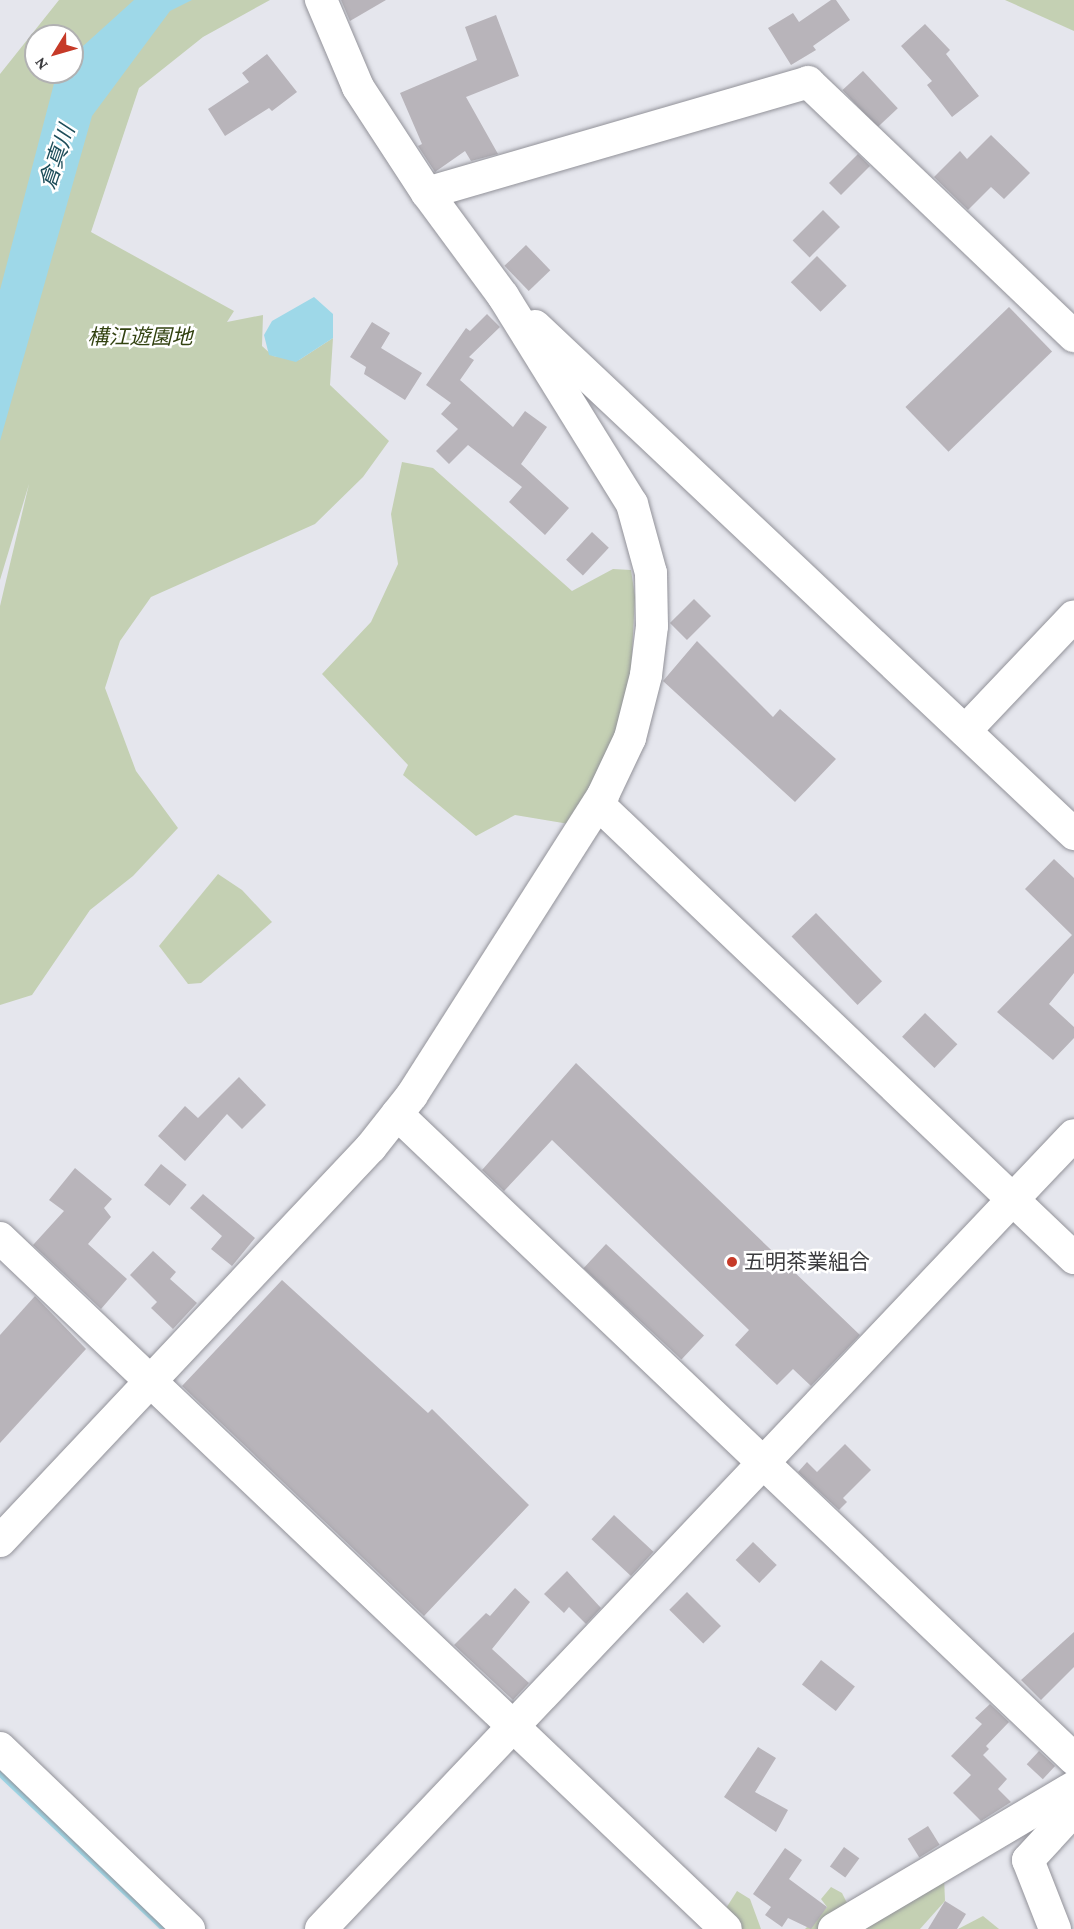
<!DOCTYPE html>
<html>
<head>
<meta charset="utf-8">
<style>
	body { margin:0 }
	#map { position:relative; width:1074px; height:1929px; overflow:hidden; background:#e5e6ed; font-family:"Crimson Pro","Noto Sans JP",serif }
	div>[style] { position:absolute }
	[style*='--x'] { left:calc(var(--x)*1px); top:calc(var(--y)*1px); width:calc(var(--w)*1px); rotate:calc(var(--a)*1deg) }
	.green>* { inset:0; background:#c4d0b3 }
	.water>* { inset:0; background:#9ed8e8 }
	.stream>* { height:7px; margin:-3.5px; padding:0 3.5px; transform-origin:3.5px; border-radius:3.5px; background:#9ed8e8 }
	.building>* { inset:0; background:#b8b4ba; transform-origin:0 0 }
	.roads { filter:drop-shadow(0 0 2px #929299) drop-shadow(0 0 2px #929299) }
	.minor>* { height:32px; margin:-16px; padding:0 16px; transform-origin:16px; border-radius:16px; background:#fff }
	.dots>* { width:16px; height:16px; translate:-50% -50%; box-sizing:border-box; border:3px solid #fff; border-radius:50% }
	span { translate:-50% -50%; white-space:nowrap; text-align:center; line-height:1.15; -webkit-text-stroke:5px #fff; paint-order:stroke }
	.park-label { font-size:21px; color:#324210; font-style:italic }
	.poi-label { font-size:21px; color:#3c3c3f }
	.left { translate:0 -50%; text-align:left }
	.water-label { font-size:22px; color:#1d4e5a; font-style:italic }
	.north { position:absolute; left:24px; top:24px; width:60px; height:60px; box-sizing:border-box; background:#fff; border:2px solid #b1b1b2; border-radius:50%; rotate:233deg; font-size:16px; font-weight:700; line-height:24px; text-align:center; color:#3c3c3f }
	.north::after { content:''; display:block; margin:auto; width:21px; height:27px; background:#c63a28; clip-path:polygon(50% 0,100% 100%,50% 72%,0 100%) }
</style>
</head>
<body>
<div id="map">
	<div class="green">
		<i style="clip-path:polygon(evenodd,59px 0,270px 0,203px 37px,139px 88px,91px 232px,234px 311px,227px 322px,263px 315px,262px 346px,273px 356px,299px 360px,333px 338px,330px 385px,389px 441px,363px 477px,315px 524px,151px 597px,120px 641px,105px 688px,136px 771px,178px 828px,133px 876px,90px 910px,32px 995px,0 1005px,0 606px,29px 484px,0 580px,0 74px,59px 0,36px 36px,72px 36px,72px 72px,36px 72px,36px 36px)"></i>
		<i style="clip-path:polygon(1005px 0,1074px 0,1074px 31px)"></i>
		<i style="clip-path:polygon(402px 462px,433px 468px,572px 591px,613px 569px,631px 570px,635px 597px,630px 691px,581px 826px,515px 815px,476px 836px,403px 775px,408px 765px,322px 674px,371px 622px,398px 564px,391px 514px)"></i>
		<i style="clip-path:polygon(218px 874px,242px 890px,272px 922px,201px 983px,188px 984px,159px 946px)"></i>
		<i style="clip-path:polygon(944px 1877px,945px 1901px,920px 1929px,842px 1929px)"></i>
		<i style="clip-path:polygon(831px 1887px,842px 1893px,850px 1909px,830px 1929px,805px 1929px,827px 1907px,821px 1899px)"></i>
		<i style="clip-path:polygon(737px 1891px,750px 1899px,761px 1929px,732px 1929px,721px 1916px)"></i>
		<i style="clip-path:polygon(983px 1916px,999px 1929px,958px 1929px)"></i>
	</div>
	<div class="water">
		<i style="clip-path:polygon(134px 0,192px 0,170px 11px,92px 116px,0 441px,0 290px,57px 72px,72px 72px,72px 56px)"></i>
		<i style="clip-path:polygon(314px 297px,333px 314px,333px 338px,296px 362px,269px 355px,264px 335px,272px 321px)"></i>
	</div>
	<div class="stream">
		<i style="--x:0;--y:1773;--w:227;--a:43.4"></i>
	</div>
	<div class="building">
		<i style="clip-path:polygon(341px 0,386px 0,350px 21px)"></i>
		<i style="clip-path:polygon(831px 0,836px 0,850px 20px,813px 46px,816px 50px,791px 65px,768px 28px,793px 13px,799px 22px)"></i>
		<i style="clip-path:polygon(496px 15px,519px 76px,466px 97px,498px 154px,471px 161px,465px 151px,435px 172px,418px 146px,422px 144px,400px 93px,477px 60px,465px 27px)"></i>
		<i style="clip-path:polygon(925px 24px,950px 50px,946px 54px,979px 96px,952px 117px,927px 85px,932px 81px,901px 46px)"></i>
		<i style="clip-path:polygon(267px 54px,297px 92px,272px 111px,269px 108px,225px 136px,208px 109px,249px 82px,242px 73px)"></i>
		<i style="left:863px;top:71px;width:51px;height:28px;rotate:47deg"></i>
		<i style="clip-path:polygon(991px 135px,1030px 173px,1004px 199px,991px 187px,968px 210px,934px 177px,960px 151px,967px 159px)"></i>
		<i style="left:858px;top:154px;width:17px;height:41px;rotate:45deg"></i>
		<i style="left:823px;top:210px;width:24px;height:43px;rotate:45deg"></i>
		<i style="left:526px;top:245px;width:35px;height:30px;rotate:46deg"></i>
		<i style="left:817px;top:256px;width:42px;height:37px;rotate:45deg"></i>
		<i style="left:1009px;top:307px;width:62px;height:144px;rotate:46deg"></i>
		<i style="clip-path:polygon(487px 314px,500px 327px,469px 357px,474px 360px,460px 380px,513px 427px,525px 411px,547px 427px,521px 464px,569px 508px,545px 535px,509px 502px,522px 487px,468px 445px,449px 464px,436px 451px,458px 429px,441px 414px,451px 403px,426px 385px,466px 328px,470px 331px)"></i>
		<i style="clip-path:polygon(372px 322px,390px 333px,381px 348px,422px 373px,405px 400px,364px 374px,366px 367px,350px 357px)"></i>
		<i style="left:592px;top:532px;width:23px;height:38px;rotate:43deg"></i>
		<i style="left:694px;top:599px;width:24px;height:34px;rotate:45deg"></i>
		<i style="clip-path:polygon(697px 641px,773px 717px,780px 709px,836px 759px,795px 802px,663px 681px)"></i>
		<i style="clip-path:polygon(1054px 859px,1074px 878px,1074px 973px,1049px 1004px,1074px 1027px,1074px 1038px,1053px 1060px,997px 1012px,1072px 935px,1025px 889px)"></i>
		<i style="left:816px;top:913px;width:95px;height:34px;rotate:46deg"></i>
		<i style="left:925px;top:1013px;width:45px;height:33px;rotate:44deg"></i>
		<i style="clip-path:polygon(576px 1063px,860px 1335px,811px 1386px,793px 1369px,777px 1385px,735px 1345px,749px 1330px,552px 1140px,504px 1191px,482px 1170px)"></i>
		<i style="clip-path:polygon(239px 1077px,266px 1105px,242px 1129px,227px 1114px,185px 1161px,158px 1136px,185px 1106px,198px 1118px)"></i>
		<i style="left:161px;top:1164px;width:33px;height:27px;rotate:39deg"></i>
		<i style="clip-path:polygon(75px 1168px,112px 1199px,104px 1208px,111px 1217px,88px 1244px,127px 1279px,101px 1309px,33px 1245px,64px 1211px,49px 1200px)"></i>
		<i style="clip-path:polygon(203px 1194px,255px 1238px,232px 1266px,211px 1249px,222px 1236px,190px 1208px)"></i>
		<i style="left:606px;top:1244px;width:134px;height:33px;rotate:43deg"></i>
		<i style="clip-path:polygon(153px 1251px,176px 1272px,170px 1279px,197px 1303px,173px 1329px,151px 1308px,157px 1302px,130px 1275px)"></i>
		<i style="clip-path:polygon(282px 1280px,428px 1413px,432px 1409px,529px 1505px,424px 1616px,182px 1386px)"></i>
		<i style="clip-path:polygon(35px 1296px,86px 1349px,0 1443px,0 1335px)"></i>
		<i style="clip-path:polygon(845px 1444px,871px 1470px,843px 1498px,847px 1502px,839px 1510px,798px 1472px,807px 1462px,817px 1472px)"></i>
		<i style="left:614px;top:1515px;width:54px;height:33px;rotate:43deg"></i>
		<i style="left:753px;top:1542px;width:33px;height:25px;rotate:44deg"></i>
		<i style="clip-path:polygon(567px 1571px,601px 1608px,586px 1624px,569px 1607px,564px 1613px,544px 1594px)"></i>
		<i style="clip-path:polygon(515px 1588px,530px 1602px,492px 1649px,529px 1683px,513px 1700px,454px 1645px,486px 1613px,490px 1616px)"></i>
		<i style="left:687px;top:1592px;width:48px;height:25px;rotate:45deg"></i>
		<i style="clip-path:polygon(1074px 1632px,1074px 1667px,1041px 1700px,1021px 1680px)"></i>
		<i style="left:821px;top:1660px;width:43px;height:31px;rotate:38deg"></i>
		<i style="clip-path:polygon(990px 1704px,1009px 1722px,986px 1746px,989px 1749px,983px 1755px,1007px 1779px,998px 1789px,1011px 1802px,981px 1821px,953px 1793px,971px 1775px,951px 1756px,982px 1724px,975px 1718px)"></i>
		<i style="clip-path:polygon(758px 1747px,776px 1758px,755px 1792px,788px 1810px,776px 1832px,724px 1797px)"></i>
		<i style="left:1039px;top:1751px;width:22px;height:18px;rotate:43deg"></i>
		<i style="left:928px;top:1826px;width:22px;height:24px;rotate:58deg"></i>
		<i style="left:844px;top:1847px;width:19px;height:24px;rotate:36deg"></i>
		<i style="clip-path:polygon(785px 1848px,802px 1860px,789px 1879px,827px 1907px,811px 1929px,788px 1918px,782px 1927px,765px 1915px,771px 1907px,753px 1894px)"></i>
		<i style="clip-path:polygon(945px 1901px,966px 1914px,957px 1929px,928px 1929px)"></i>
	</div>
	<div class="roads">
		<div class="minor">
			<i style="--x:427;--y:193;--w:397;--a:-16.2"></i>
			<i style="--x:808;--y:82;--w:368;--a:43.7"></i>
			<i style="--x:535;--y:326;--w:741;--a:43.3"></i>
			<i style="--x:965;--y:731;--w:158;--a:-46.5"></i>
			<i style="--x:598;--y:804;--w:658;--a:43.64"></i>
			<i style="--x:397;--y:1114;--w:935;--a:43.61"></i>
			<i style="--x:0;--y:1238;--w:1002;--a:43.59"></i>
			<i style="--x:0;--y:1541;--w:541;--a:-46.72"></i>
			<i style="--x:371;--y:1147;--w:66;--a:-51.7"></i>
			<i style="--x:412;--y:1095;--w:356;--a:-57.5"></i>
			<i style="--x:603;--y:795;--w:63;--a:-64.7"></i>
			<i style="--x:630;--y:738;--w:65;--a:-75.7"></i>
			<i style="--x:646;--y:675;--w:49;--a:-83"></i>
			<i style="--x:652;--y:626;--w:53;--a:-91.1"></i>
			<i style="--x:651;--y:573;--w:72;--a:-105.4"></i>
			<i style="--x:632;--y:504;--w:245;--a:-121.8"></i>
			<i style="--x:503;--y:296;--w:128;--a:-126.4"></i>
			<i style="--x:427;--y:193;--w:126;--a:-123.1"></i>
			<i style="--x:358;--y:87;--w:95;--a:-113"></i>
			<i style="--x:0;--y:1748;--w:262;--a:43.8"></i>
			<i style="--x:321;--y:1929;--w:1094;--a:-46.52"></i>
			<i style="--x:834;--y:1929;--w:279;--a:-30.6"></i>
			<i style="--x:1055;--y:1929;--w:74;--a:-111.4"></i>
			<i style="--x:1028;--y:1860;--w:68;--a:-47.4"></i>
		</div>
	</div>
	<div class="dots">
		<i style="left:732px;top:1262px;background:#c63a28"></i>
	</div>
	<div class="park-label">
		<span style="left:140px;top:337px">構江遊園地</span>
	</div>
	<div class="poi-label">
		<span class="left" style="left:744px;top:1262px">五明茶業組合</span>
	</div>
	<div class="water-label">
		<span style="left:57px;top:157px;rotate:-71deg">倉真川</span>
	</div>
	<div class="north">N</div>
</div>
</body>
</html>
